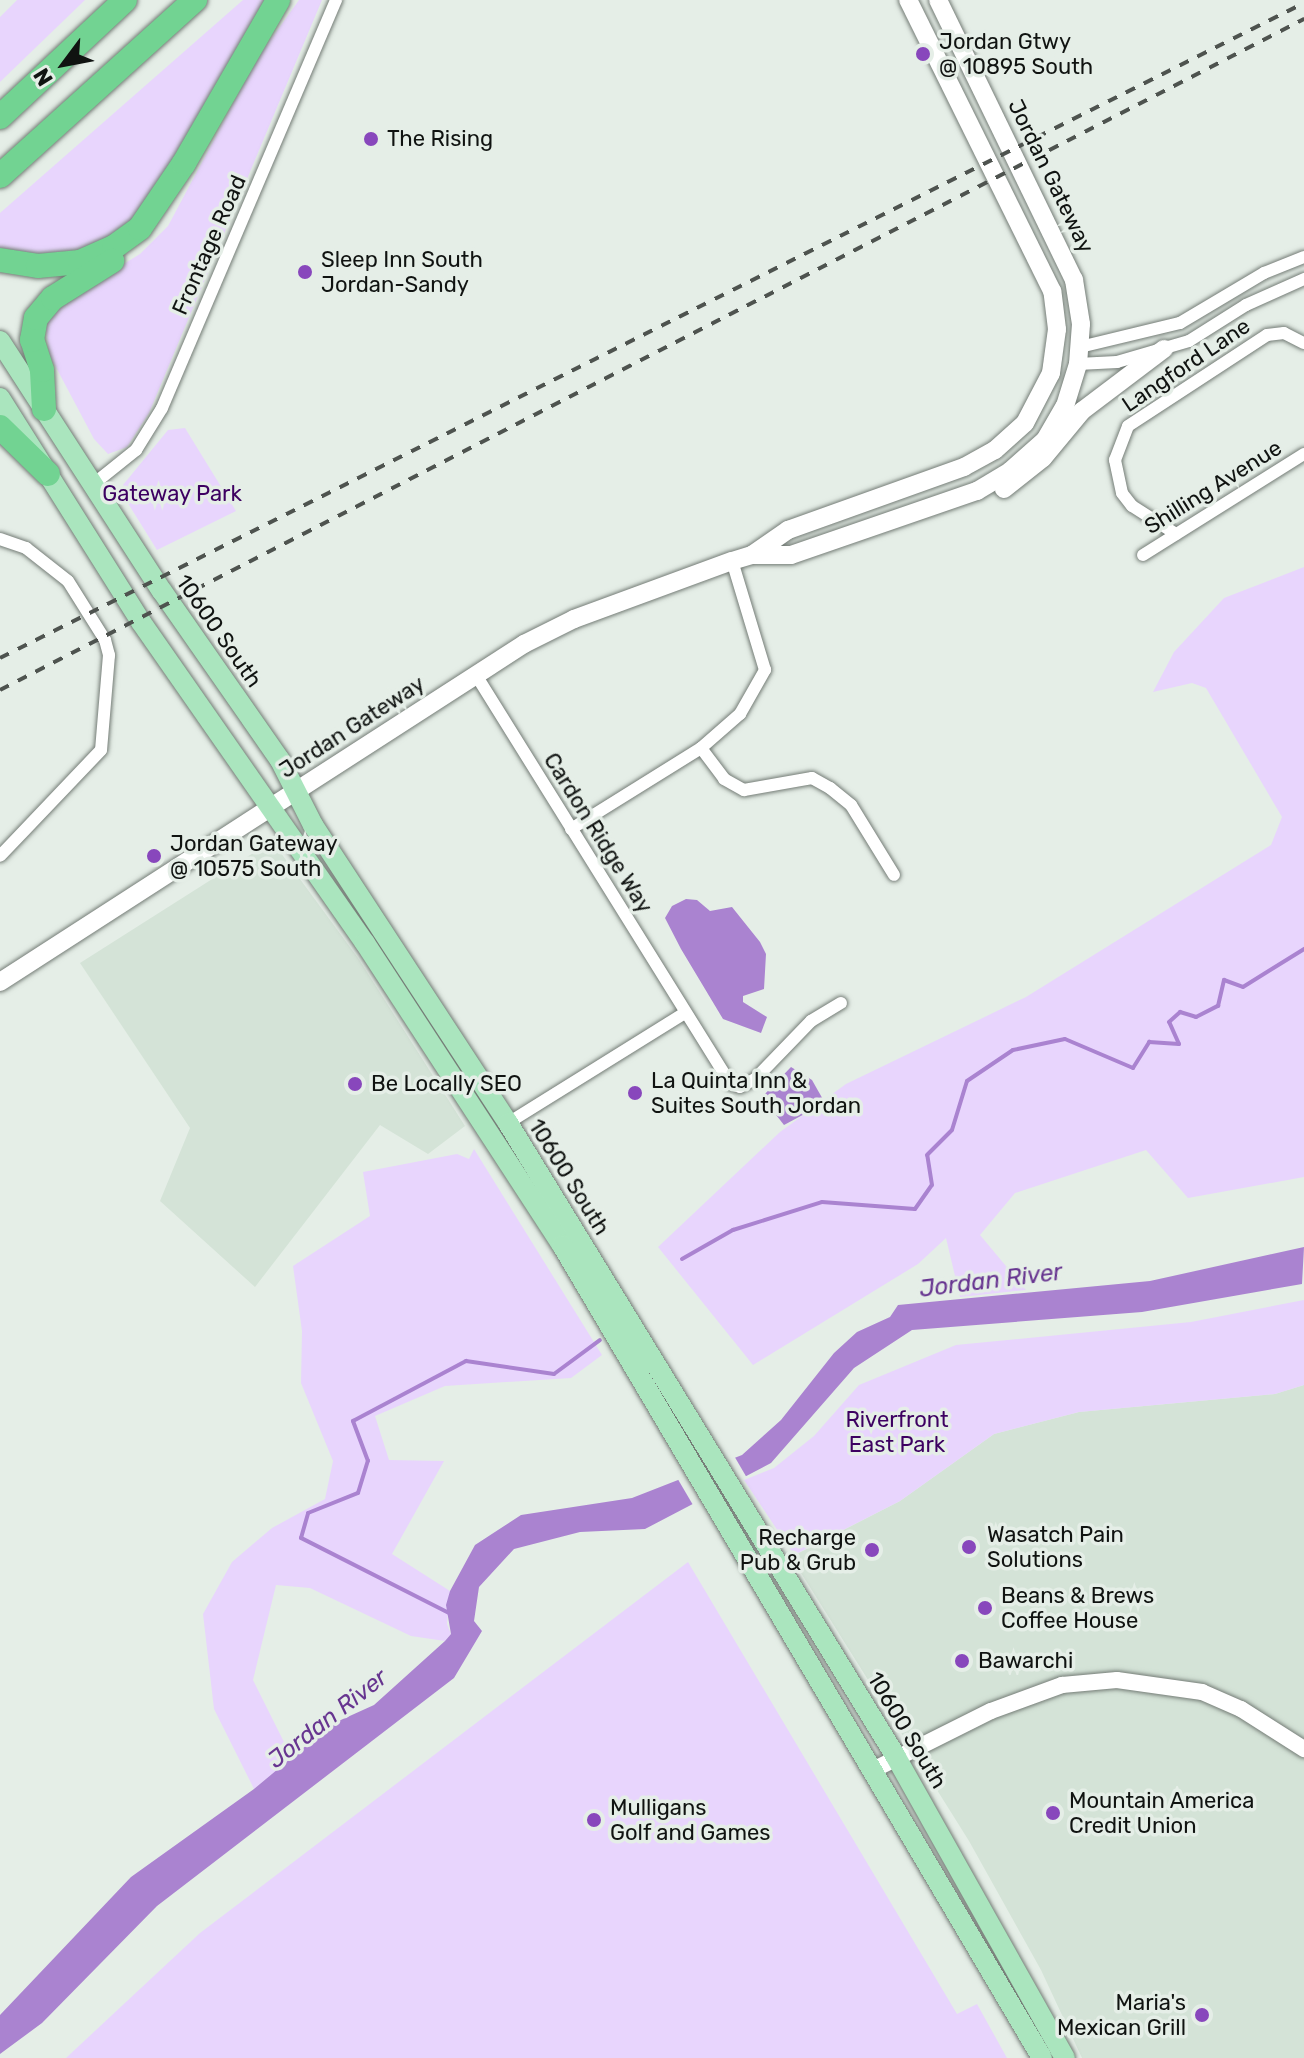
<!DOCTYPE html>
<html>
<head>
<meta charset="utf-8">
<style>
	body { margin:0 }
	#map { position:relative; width:1304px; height:2058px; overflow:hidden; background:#e5eee7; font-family:Rubik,sans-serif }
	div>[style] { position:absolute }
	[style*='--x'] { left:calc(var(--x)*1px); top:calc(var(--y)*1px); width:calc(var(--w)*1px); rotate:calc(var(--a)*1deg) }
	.built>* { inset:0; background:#d4e3d7 }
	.green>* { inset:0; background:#e8d5fd }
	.water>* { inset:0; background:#aa83d0 }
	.pier>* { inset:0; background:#e5eee7 }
	.stream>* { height:4px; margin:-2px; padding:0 2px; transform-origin:2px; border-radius:2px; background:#aa83d0 }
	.roads { filter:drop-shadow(0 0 2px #747c76) drop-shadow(0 0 2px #747c76) }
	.minor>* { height:12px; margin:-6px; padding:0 6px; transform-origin:6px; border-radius:6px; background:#fff }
	.tertiary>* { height:16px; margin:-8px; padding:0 8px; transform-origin:8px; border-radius:8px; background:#fff }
	.secondary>* { height:18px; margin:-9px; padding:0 9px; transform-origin:9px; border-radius:9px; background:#fff }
	.primary>* { height:20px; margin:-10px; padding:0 10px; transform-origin:10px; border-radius:10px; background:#aae5be }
	.motorway>* { height:24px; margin:-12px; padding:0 12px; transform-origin:12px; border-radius:12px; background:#72d392 }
	.rail>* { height:4px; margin-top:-2px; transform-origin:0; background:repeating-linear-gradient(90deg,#4e534f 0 10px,transparent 0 20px) }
	.dots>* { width:22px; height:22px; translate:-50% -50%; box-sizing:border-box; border:4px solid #e5eee7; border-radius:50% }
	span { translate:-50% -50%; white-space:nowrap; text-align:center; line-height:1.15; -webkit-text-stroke:7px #e5eee7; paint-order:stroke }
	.poi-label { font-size:22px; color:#101311 }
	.left { translate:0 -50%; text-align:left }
	.right { translate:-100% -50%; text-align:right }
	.street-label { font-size:22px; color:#101311 }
	.park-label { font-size:22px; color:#3d0061 }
	.water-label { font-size:24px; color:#673590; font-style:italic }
	.north { position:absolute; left:24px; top:24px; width:80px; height:80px; -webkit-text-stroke:6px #e5eee7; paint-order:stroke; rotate:238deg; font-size:22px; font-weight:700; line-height:32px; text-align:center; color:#101311 }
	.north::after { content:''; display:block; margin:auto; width:28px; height:36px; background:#101311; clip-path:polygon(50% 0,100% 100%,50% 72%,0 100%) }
</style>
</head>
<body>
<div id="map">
	<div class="built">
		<i style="clip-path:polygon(272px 841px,358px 958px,465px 1126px,428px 1154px,380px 1125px,255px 1287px,160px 1201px,190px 1128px,80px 963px)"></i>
		<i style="clip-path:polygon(1304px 1385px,1304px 2058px,1082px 2058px,1041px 1970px,969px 1841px,791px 1557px,900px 1501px,994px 1434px,1079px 1412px,1275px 1394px)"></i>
	</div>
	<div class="green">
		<i style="clip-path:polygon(17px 0,85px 0,0 82px,0 17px)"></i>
		<i style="clip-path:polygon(243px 0,264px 0,158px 187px,123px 229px,88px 248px,47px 256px,0 249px,0 213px)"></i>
		<i style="clip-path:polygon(299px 0,322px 0,149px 413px,127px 447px,108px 454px,94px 439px,49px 354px,45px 319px,65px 300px,140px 254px,168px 226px,258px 57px)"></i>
		<i style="clip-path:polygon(185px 428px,236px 511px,157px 550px,124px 497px,123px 485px,168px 430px)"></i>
		<i style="clip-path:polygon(1304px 567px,1304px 1177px,1188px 1198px,1146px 1150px,1015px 1193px,980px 1235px,1026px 1290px,960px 1297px,946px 1238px,918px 1264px,753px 1365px,658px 1247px,780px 1132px,846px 1084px,1026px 997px,1271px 845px,1282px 817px,1206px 688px,1192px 683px,1153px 692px,1174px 652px,1224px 598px)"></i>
		<i style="clip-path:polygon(474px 1149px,602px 1355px,571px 1378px,445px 1386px,375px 1416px,389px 1460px,444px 1461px,392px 1554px,450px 1591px,447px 1624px,451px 1634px,445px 1641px,411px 1636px,310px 1588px,276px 1585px,253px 1680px,292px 1758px,254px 1789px,214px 1709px,203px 1614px,232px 1562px,272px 1528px,325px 1499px,333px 1461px,301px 1383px,302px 1331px,293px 1266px,370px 1216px,363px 1172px,457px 1154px,469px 1159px)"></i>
		<i style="clip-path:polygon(1304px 1300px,1304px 1385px,1275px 1394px,1079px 1412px,994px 1434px,900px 1501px,794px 1555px,744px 1480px,774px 1468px,814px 1436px,859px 1385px,956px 1345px,1191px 1322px)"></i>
		<i style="clip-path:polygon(688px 1562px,957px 2014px,977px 2004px,1007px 2058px,66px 2058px,200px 1933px)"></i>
	</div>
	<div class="water">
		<i style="clip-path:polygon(686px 899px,697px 900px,710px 911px,732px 907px,760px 942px,766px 954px,764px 989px,743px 996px,743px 1002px,767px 1017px,761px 1033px,723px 1019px,681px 949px,665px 918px,672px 906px)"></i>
		<i style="clip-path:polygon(791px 1067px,812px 1080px,825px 1103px,784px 1125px,762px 1097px)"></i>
		<i style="clip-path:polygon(1304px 1247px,1302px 1284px,1142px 1312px,912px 1330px,854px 1368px,771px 1463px,645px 1529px,580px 1532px,514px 1549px,479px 1587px,474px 1621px,482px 1631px,454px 1678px,157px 1906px,42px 2023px,0 2054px,0 2015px,131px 1877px,254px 1789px,332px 1724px,374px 1705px,445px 1641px,451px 1634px,446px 1605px,450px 1591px,475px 1545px,521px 1515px,632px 1498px,742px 1455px,781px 1420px,834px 1353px,857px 1332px,890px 1317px,898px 1305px,1150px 1281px)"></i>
	</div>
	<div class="pier">
		<i style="clip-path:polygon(733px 1454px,747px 1478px,693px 1505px,676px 1476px)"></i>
	</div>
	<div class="stream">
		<i style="--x:682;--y:1259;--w:59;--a:-29.6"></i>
		<i style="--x:733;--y:1230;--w:93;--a:-17.5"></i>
		<i style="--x:822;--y:1202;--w:93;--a:4.3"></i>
		<i style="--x:915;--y:1209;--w:29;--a:-55"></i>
		<i style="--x:932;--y:1185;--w:30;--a:-99"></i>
		<i style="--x:927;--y:1155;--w:35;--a:-45"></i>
		<i style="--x:952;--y:1130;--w:51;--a:-73"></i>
		<i style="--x:967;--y:1081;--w:55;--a:-34"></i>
		<i style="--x:1013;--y:1050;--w:53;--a:-11.9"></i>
		<i style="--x:1065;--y:1039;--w:74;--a:23.1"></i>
		<i style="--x:1133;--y:1068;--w:31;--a:-58"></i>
		<i style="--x:1149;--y:1042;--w:30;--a:4"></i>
		<i style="--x:1179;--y:1044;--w:24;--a:-114"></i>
		<i style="--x:1169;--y:1022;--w:15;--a:-42"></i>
		<i style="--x:1180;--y:1012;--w:17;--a:17"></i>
		<i style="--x:1196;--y:1017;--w:25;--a:-27"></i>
		<i style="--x:1218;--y:1006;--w:27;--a:-77"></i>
		<i style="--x:1224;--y:980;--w:20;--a:20"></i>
		<i style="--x:1243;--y:987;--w:72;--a:-31.9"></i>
		<i style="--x:449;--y:1613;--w:166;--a:-153.1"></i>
		<i style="--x:301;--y:1538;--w:26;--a:-74"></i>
		<i style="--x:308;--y:1513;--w:54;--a:-21.8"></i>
		<i style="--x:358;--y:1493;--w:34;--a:-73"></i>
		<i style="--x:368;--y:1461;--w:43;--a:-110.6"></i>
		<i style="--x:353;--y:1421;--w:128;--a:-28"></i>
		<i style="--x:466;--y:1361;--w:89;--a:8.4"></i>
		<i style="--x:554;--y:1374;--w:57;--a:-36.5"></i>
	</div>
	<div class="roads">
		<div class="minor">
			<i style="--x:1080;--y:347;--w:103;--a:-13.5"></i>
			<i style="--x:1180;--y:323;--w:98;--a:-30.8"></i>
			<i style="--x:1264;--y:273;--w:43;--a:-21.8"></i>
			<i style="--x:1078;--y:364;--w:39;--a:-3"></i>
			<i style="--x:1117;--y:362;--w:75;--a:-16.3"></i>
			<i style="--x:1189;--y:341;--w:67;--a:-32.3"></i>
			<i style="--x:1246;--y:305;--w:64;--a:-24.1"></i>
			<i style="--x:91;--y:486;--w:58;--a:-38.7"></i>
			<i style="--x:136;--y:450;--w:49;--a:-58.2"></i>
			<i style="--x:162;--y:408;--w:444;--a:-66.9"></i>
			<i style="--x:1176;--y:534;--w:52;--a:-147.5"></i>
			<i style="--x:1132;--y:506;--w:16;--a:-128"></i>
			<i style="--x:1122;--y:493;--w:34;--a:-102"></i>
			<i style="--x:1115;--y:460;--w:36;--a:-69"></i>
			<i style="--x:1128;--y:426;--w:166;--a:-33.2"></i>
			<i style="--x:1267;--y:335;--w:17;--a:-7"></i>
			<i style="--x:1284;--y:333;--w:22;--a:27"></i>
			<i style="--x:0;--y:539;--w:28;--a:19"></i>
			<i style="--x:26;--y:548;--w:53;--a:38.2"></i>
			<i style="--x:68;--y:581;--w:70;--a:57.9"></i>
			<i style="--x:105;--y:640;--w:16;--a:75"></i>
			<i style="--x:109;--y:655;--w:95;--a:94.8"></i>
			<i style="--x:101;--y:750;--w:146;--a:133.6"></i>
			<i style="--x:1143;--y:555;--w:190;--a:-32.1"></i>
			<i style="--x:476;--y:675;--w:482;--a:58.1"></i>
			<i style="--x:731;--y:1084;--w:9;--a:18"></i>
			<i style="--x:740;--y:1087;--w:17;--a:-28"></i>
			<i style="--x:755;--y:1079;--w:81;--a:-46"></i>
			<i style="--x:811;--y:1021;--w:35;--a:-31"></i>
			<i style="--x:701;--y:748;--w:39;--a:53"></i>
			<i style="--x:724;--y:779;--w:23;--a:29"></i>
			<i style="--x:744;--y:790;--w:69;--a:-10"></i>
			<i style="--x:812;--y:778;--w:21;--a:29"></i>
			<i style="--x:830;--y:788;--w:27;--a:39"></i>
			<i style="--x:851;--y:805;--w:82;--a:58.4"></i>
			<i style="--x:571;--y:829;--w:153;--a:-31.9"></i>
			<i style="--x:701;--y:748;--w:52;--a:-41.1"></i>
			<i style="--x:740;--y:714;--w:51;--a:-60.4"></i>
			<i style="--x:765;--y:670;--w:114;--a:-106.8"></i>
			<i style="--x:508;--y:1123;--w:208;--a:-31.9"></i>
		</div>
		<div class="tertiary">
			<i style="--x:871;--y:1771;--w:134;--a:-26.6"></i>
			<i style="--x:991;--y:1711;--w:76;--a:-20.1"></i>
			<i style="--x:1062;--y:1685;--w:55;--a:-5.2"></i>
			<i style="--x:1117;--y:1680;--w:86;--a:8"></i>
			<i style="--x:1202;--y:1692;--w:43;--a:23.6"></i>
			<i style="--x:1241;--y:1709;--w:75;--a:32.4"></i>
		</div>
		<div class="secondary">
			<i style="--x:1004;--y:489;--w:50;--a:-38.5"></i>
			<i style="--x:1043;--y:458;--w:61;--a:-50.3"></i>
			<i style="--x:1082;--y:411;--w:103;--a:-37.1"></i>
			<i style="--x:752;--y:555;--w:44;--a:-34.8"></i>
			<i style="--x:788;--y:530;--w:187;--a:-19.7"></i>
			<i style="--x:964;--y:467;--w:35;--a:-29"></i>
			<i style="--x:995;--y:450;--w:40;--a:-42"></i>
			<i style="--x:1025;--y:423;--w:56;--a:-62.5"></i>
			<i style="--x:1051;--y:373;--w:44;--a:-82.2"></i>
			<i style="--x:1057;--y:329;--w:38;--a:-97"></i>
			<i style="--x:1052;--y:291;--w:325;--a:-116.3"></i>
			<i style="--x:0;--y:982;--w:624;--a:-32.82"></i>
			<i style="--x:524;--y:644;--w:56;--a:-26.6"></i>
			<i style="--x:574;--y:619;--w:168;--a:-20.2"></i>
			<i style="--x:732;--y:561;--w:21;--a:-17"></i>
			<i style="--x:752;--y:555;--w:39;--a:0"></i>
			<i style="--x:791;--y:555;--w:197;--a:-19"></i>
			<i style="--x:977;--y:491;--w:39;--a:-31"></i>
			<i style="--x:1010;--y:471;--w:47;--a:-41.5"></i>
			<i style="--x:1045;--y:440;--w:39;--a:-60"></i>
			<i style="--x:1065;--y:406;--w:44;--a:-72.8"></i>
			<i style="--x:1078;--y:364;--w:40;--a:-85.7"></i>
			<i style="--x:1081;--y:324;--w:45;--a:-99"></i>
			<i style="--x:1074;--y:280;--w:311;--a:-115.9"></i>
		</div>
		<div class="primary">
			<i style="--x:0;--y:341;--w:298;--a:57.1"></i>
			<i style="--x:162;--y:591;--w:206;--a:55.1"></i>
			<i style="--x:280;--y:760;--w:73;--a:63.1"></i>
			<i style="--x:313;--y:825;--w:356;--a:56.8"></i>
			<i style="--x:508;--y:1123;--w:743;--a:58.53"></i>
			<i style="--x:896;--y:1757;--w:345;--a:60.7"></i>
			<i style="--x:0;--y:398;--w:265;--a:57.8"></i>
			<i style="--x:141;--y:622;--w:391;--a:55.1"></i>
			<i style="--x:365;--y:943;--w:361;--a:56.9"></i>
			<i style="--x:562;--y:1245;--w:944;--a:59.44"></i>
		</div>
		<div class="motorway">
			<i style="--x:0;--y:117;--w:171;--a:-43.1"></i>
			<i style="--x:0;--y:176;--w:263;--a:-42.1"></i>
			<i style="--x:0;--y:260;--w:38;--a:9"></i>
			<i style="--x:38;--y:266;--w:42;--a:-5.4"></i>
			<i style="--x:80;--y:262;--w:37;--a:-24"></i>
			<i style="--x:114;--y:247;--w:32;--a:-36"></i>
			<i style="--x:140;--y:228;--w:78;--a:-55.9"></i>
			<i style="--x:184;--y:163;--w:188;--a:-60"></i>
			<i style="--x:44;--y:409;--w:39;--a:-93"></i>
			<i style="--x:42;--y:370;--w:32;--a:-108"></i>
			<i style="--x:32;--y:340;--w:22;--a:-80"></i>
			<i style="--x:36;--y:318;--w:26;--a:-50"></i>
			<i style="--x:53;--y:298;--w:70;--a:-32.1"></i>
			<i style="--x:0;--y:427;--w:67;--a:44.4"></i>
		</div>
	</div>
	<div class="rail">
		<i style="--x:0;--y:658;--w:1459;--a:-26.67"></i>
		<i style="--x:0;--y:690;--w:1467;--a:-27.23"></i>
	</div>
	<div class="dots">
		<i style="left:923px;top:54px;background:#8847bc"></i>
		<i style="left:371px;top:139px;background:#8847bc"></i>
		<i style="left:305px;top:272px;background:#8847bc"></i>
		<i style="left:154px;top:856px;background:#8847bc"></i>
		<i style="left:355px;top:1084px;background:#8847bc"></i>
		<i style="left:635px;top:1093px;background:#8847bc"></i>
		<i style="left:969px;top:1547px;background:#8847bc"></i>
		<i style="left:872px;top:1550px;background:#8847bc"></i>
		<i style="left:985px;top:1608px;background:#8847bc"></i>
		<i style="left:962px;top:1661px;background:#8847bc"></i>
		<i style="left:1053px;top:1813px;background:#8847bc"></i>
		<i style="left:594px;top:1820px;background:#8847bc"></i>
		<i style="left:1202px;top:2015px;background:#8847bc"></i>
	</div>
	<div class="poi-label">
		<span class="left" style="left:939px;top:54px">Jordan Gtwy<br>@ 10895 South</span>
		<span class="left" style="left:387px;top:139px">The Rising</span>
		<span class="left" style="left:321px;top:272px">Sleep Inn South<br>Jordan-Sandy</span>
		<span class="left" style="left:170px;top:856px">Jordan Gateway<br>@ 10575 South</span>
		<span class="left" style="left:651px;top:1093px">La Quinta Inn &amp;<br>Suites South Jordan</span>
		<span class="left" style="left:371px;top:1084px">Be Locally SEO</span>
		<span class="left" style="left:987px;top:1547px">Wasatch Pain<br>Solutions</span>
		<span class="right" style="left:856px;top:1550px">Recharge<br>Pub &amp; Grub</span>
		<span class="left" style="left:1001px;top:1608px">Beans &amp; Brews<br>Coffee House</span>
		<span class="left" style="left:978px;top:1661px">Bawarchi</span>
		<span class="left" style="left:1069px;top:1813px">Mountain America<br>Credit Union</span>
		<span class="left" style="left:610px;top:1820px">Mulligans<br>Golf and Games</span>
		<span class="right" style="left:1186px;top:2015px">Maria's<br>Mexican Grill</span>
	</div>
	<div class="street-label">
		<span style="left:1051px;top:176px;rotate:64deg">Jordan Gateway</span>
		<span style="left:209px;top:245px;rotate:-66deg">Frontage Road</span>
		<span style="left:1186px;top:365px;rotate:-34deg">Langford Lane</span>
		<span style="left:1213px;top:487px;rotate:-32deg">Shilling Avenue</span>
		<span style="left:219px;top:631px;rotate:55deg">10600 South</span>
		<span style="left:352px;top:727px;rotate:-33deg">Jordan Gateway</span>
		<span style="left:598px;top:833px;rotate:58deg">Cardon Ridge Way</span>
		<span style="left:569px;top:1177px;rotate:58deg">10600 South</span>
		<span style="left:907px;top:1730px;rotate:59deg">10600 South</span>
	</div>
	<div class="park-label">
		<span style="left:172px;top:494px">Gateway Park</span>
		<span style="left:897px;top:1432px">Riverfront<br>East Park</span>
	</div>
	<div class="water-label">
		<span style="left:991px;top:1281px;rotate:-7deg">Jordan River</span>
		<span style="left:328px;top:1719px;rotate:-38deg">Jordan River</span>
	</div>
	<div class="north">N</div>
</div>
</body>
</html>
